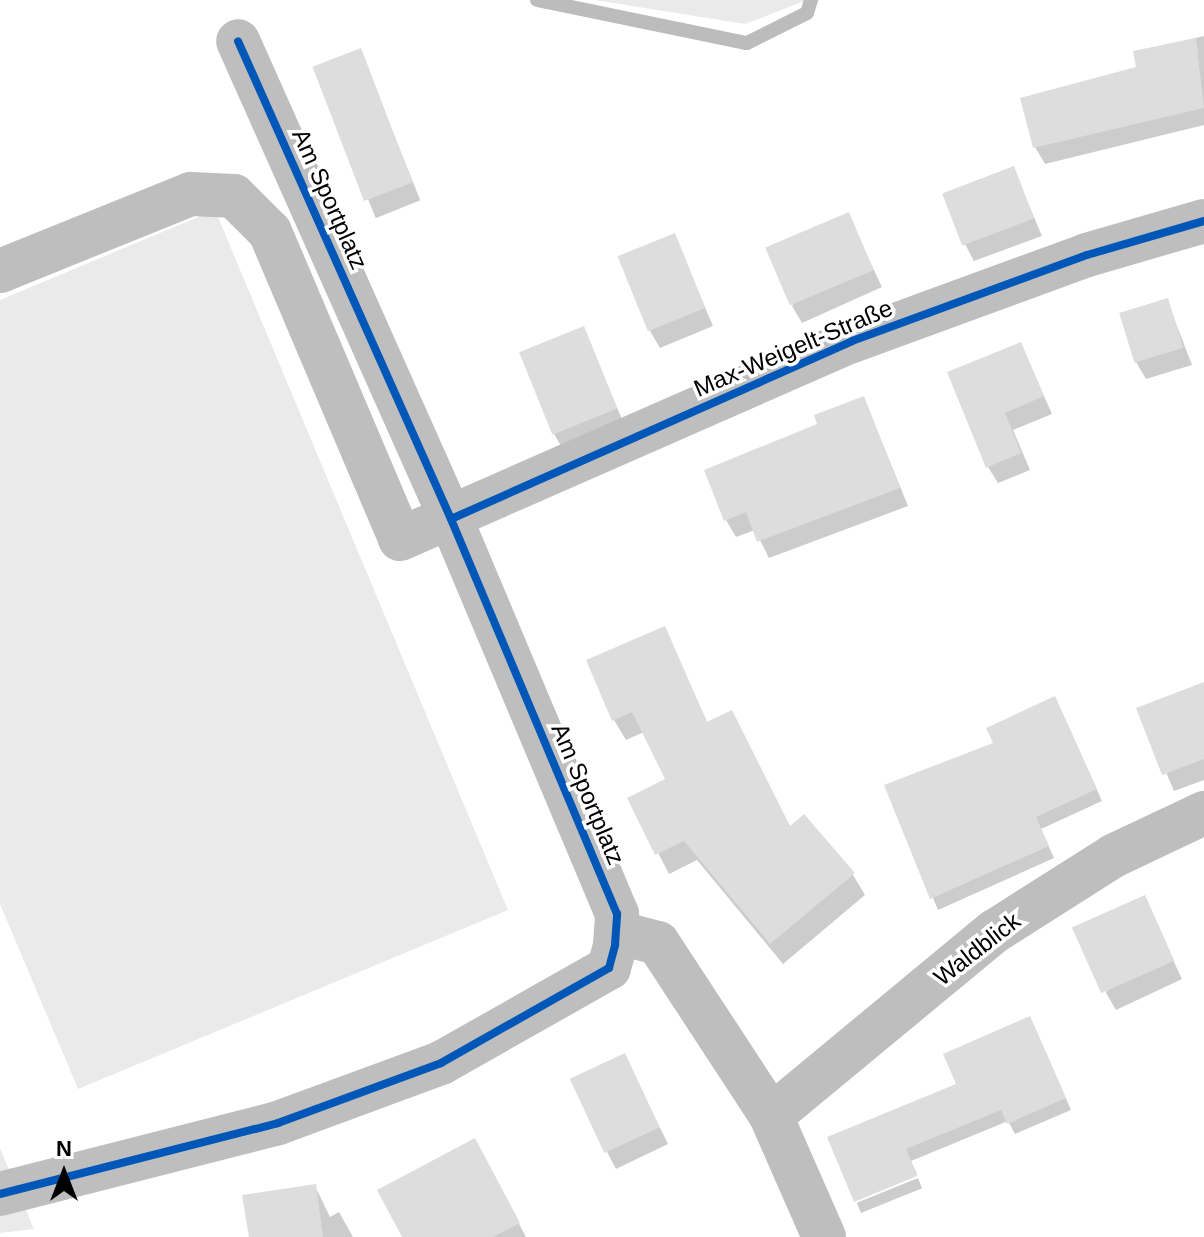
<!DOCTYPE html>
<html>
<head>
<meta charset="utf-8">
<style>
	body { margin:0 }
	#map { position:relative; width:1204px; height:1237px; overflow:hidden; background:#fff; font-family:Helvetica,sans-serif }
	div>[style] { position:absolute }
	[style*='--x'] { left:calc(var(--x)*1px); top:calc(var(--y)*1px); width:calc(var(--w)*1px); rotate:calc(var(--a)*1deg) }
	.green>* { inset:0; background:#eaeaea }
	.shadow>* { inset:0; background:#0003; transform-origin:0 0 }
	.stream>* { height:14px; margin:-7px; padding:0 7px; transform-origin:7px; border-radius:7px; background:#bcbcbc }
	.building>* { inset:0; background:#ddd; transform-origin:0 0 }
	.minor>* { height:44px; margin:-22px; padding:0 22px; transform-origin:22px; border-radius:22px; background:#bebebe }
	.cycleway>* { height:8px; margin:-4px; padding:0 4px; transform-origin:4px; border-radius:4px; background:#0057b8 }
	span { translate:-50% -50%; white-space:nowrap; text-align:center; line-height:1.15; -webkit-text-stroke:7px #fff; paint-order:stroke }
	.street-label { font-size:24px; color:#000 }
	.north { position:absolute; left:24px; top:1133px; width:80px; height:80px; -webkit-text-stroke:6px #fff; paint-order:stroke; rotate:0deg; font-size:22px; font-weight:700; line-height:32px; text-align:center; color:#000 }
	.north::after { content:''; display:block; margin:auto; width:28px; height:36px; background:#000; clip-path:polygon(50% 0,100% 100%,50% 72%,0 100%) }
</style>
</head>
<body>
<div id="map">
	<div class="green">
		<i style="clip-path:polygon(595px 0,807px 0,745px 24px)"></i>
		<i style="clip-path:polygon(215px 210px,508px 910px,78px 1089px,0 904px,0 300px)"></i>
		<i style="clip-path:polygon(0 1148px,34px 1229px,0 1233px)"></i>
	</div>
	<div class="shadow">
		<i style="clip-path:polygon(1204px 36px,1204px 125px,1045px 164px,1035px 147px,1139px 68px,1135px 52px)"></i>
		<i style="left:360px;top:51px;width:161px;height:48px;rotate:68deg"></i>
		<i style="clip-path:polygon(1013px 168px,1042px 236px,974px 261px,965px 244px)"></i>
		<i style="clip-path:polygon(848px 215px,882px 287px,802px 323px,792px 306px)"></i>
		<i style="clip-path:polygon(674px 235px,713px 326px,660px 348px,650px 331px)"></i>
		<i style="clip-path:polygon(1167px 300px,1192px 365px,1146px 379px,1136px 362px)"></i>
		<i style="clip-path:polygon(583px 329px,625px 426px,564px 451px,554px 434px)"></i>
		<i style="clip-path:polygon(1021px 344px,1052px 414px,1013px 430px,1030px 470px,998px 483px,988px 467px)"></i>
		<i style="clip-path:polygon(864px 398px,908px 506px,769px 558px,755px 530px,736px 537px,726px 520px,820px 425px)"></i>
		<i style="clip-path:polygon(664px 629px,708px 724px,790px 828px,853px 875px,865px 895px,783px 964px,697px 860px,669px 874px,630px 799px,668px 780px,644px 732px,626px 740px,614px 720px)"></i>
		<i style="clip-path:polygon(1204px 697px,1204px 780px,1174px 791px,1139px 709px)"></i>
		<i style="clip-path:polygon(1061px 710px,1102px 801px,1041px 829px,1054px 858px,938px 910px,887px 787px,996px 744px)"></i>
		<i style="clip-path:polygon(1144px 898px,1182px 979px,1116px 1010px,1106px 993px)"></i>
		<i style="clip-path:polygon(1036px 1030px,1071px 1110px,1015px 1134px,1008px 1121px,911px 1161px,917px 1174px,855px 1200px,959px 1085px)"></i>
		<i style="clip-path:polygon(624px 1055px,668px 1144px,616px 1169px,607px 1152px)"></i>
		<i style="clip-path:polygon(484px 1158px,526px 1237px,404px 1237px)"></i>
		<i style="left:918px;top:1178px;width:11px;height:66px;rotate:68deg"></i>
		<i style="clip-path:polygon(315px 1186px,330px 1217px,339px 1212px,353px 1237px,251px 1237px)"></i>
	</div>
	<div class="stream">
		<i style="--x:537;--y:0;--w:214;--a:11.6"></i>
		<i style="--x:747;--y:43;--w:67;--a:-26.6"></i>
		<i style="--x:807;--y:13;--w:14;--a:-73"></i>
	</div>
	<div class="building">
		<i style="clip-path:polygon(1196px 38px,1204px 108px,1033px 148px,1020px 98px,1136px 67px,1133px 51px)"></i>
		<i style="left:361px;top:48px;width:144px;height:52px;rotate:69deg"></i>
		<i style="left:1014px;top:166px;width:56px;height:77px;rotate:69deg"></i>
		<i style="left:849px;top:212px;width:63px;height:91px;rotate:67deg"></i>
		<i style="left:675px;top:233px;width:81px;height:62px;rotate:68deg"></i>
		<i style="left:1168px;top:298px;width:52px;height:51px;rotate:73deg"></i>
		<i style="left:584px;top:326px;width:89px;height:70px;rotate:68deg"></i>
		<i style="clip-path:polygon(1021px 342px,1044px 396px,1005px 413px,1021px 453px,986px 468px,947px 372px)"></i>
		<i style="clip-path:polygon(864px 396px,900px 488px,757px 542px,746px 512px,724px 521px,704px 470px,817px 424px,814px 415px)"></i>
		<i style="clip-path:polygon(665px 626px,707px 722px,732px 710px,790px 826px,804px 814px,855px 873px,770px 944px,684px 841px,655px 855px,627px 798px,665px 779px,632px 712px,612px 721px,586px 660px)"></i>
		<i style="clip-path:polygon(1204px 682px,1204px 759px,1162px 775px,1136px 708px)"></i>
		<i style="clip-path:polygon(1055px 696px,1097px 789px,1036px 817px,1049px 846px,930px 899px,884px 785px,993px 743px,986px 728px)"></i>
		<i style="left:1145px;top:895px;width:72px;height:80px;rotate:66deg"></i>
		<i style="clip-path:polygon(1030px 1016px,1066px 1098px,1007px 1124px,1001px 1110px,906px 1149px,917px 1176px,854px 1202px,827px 1137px,956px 1084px,943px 1054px)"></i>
		<i style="left:625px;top:1053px;width:82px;height:61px;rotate:65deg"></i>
		<i style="clip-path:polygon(475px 1138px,520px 1223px,493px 1237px,402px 1237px,377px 1190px)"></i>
		<i style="clip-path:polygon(316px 1184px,323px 1237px,249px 1237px,242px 1195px)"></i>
	</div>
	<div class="minor">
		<i style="--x:0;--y:271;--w:206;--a:-22"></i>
		<i style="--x:191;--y:194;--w:43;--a:2.7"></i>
		<i style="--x:234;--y:196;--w:51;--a:45"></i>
		<i style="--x:270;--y:232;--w:333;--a:67"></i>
		<i style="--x:400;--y:539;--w:493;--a:-23.7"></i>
		<i style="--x:852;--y:341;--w:250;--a:-20.1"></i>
		<i style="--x:1087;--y:255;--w:122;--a:-16.2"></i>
		<i style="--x:616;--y:932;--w:43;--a:14.7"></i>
		<i style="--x:658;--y:943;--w:207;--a:56.8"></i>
		<i style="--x:771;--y:1116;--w:132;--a:66.3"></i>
		<i style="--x:771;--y:1116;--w:291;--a:-39.6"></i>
		<i style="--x:995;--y:931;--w:140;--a:-32.4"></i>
		<i style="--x:1113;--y:856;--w:101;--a:-25.3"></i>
		<i style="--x:0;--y:1194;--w:287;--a:-14.3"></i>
		<i style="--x:278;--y:1123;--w:174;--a:-20.2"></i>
		<i style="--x:441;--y:1063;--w:193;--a:-29.5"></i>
		<i style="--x:609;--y:968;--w:24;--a:-75"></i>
		<i style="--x:615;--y:945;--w:31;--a:-86"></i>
		<i style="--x:617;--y:914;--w:428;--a:-112.8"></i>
		<i style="--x:451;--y:519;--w:523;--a:-114.02"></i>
	</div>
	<div class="cycleway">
		<i style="--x:451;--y:519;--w:439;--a:-23.9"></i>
		<i style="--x:852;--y:341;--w:250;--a:-20.1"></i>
		<i style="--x:1087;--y:255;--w:122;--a:-16.2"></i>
		<i style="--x:0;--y:1194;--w:287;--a:-14.3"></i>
		<i style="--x:278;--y:1123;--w:174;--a:-20.2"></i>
		<i style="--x:441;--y:1063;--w:193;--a:-29.5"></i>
		<i style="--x:609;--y:968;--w:24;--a:-75"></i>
		<i style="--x:615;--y:945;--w:31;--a:-86"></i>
		<i style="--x:617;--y:914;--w:428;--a:-112.8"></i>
		<i style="--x:451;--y:519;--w:523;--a:-114.02"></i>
	</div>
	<div class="street-label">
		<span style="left:330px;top:199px;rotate:66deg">Am Sportplatz</span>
		<span style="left:793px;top:348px;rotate:-23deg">Max-Weigelt-Straße</span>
		<span style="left:588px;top:794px;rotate:67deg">Am Sportplatz</span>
		<span style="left:977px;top:949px;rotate:-38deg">Waldblick</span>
	</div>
	<div class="north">N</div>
</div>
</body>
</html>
